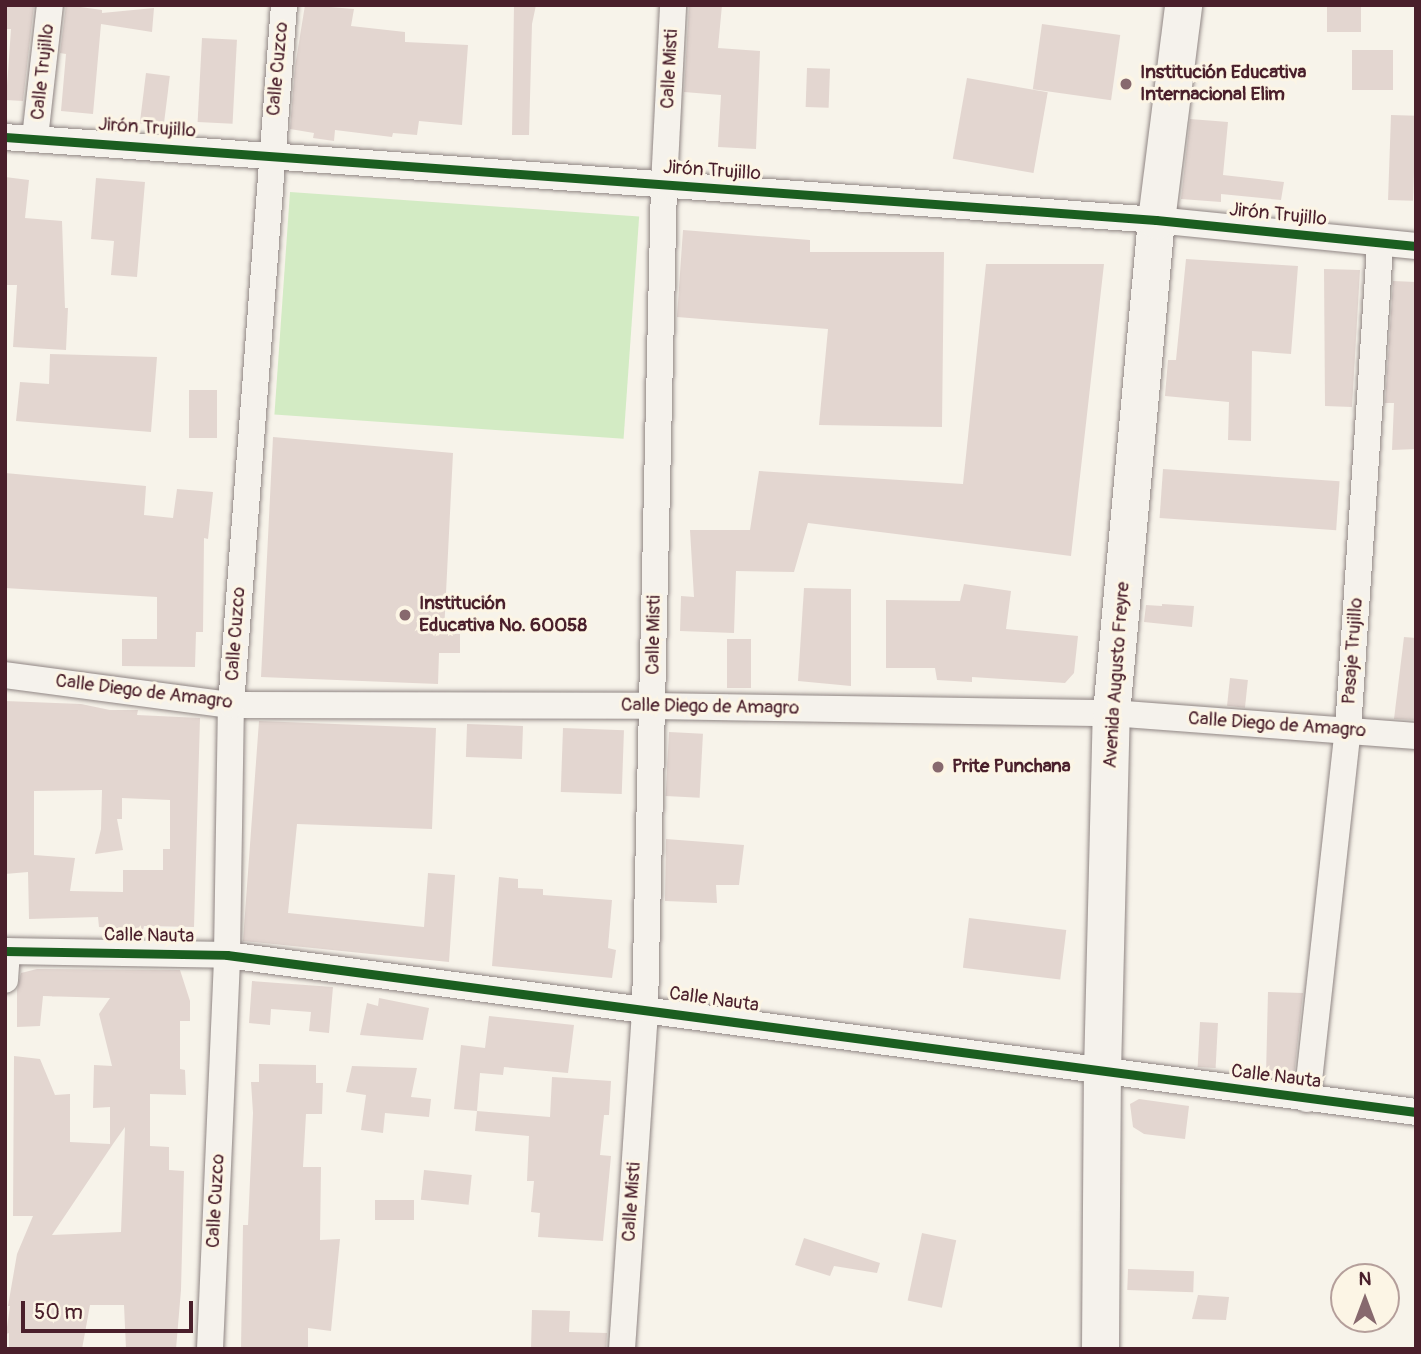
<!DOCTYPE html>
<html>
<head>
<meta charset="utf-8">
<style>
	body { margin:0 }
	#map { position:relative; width:1421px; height:1354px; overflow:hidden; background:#f7f3ea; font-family:Pangolin,sans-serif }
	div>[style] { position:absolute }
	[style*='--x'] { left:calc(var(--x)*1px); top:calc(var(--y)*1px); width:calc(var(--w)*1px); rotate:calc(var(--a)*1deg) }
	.green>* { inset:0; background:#d3ebc4; transform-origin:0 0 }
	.building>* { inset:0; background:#e3d6d0; transform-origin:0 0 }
	.roads { filter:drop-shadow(0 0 2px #908684) drop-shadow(0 0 2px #908684) }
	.street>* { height:26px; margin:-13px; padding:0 13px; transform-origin:13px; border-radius:13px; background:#f5f2ec }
	.secondary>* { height:37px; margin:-18.5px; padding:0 18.5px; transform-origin:18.5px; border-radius:18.5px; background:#f5f2ec }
	.cycleway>* { height:9px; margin:-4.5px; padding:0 4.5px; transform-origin:4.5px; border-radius:4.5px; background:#1b5e20 }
	.dots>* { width:19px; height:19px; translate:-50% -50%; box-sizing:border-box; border:4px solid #fcf5e5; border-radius:50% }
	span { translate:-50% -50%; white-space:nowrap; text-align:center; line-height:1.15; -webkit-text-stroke:6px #fcf5e5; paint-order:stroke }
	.street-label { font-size:19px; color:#4a1f2b }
	.poi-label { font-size:19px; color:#4a1f2b; font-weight:700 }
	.left { translate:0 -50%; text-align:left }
	.frame { position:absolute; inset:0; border:7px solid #4a1f2b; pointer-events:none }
	.north { position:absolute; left:1330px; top:1263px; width:70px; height:70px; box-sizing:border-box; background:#fcf5e5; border:2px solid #b59f9b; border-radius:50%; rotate:0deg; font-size:19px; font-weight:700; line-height:28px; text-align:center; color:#4a1f2b }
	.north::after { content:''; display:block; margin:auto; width:24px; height:32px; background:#87696e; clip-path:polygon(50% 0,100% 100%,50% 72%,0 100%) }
	.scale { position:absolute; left:21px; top:1301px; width:172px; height:32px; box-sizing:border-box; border:4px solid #4a1f2b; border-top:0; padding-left:9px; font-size:21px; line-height:24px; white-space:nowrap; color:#4a1f2b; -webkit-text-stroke:5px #fcf5e5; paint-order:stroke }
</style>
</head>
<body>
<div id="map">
	<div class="green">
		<i style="left:290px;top:192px;width:350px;height:223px;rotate:4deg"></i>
	</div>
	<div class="building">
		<i style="clip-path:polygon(5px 5px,34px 5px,23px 101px,6px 100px,11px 29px,5px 29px)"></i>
		<i style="clip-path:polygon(66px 5px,102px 10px,102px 13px,154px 8px,152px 32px,101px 24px,93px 114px,61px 111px,66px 54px,60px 53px)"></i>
		<i style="clip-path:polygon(305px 5px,354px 9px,351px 26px,405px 32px,405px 42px,468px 45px,462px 125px,419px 121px,417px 135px,393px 133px,392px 137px,335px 130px,334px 141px,313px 138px,314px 133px,290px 129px,295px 67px)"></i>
		<i style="clip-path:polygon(514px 5px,536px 5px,532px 24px,529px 135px,512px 135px)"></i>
		<i style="clip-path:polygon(689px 5px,722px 5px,718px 48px,760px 51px,756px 149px,718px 147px,721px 95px,684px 92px)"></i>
		<i style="left:1327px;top:5px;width:34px;height:27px"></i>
		<i style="left:1042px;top:24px;width:79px;height:66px;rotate:8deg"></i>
		<i style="left:202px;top:38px;width:35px;height:84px;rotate:3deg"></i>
		<i style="left:1352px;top:50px;width:41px;height:40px"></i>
		<i style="left:807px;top:68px;width:23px;height:39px;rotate:2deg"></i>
		<i style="left:146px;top:73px;width:24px;height:51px;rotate:7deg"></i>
		<i style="left:967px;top:78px;width:82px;height:82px;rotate:10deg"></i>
		<i style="left:1391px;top:115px;width:25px;height:85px;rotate:2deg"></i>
		<i style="clip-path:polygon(1190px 119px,1228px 122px,1223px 175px,1284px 182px,1281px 200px,1221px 194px,1221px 202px,1181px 199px)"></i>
		<i style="clip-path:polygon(5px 177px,29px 180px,25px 218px,62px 221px,65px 308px,68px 308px,66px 350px,13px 347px,17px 285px,5px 285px)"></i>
		<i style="clip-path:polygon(96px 178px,145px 182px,137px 277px,111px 275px,114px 241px,91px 239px)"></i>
		<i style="clip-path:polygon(683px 230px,810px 240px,810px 252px,944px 252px,942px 427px,819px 425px,828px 329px,677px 317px)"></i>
		<i style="clip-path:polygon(1186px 259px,1298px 266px,1291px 354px,1252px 351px,1251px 441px,1228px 440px,1229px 402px,1165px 396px,1168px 360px,1176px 360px)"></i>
		<i style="clip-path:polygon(986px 264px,1104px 264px,1071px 556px,808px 523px,794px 572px,736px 571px,734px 633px,680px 631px,681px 596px,694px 597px,690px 530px,750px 530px,759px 471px,963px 484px)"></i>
		<i style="clip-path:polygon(1324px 269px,1360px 270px,1352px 407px,1325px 406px)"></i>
		<i style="clip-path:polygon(1393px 281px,1416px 282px,1416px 449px,1392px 450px,1394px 403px,1385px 403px)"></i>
		<i style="clip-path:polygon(50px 354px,157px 357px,151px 432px,16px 421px,20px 382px,49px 384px)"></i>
		<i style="left:189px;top:390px;width:28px;height:48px"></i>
		<i style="clip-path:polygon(273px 437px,453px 453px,444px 633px,460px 634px,460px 653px,439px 653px,438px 684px,261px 677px)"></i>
		<i style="left:1163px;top:469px;width:177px;height:49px;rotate:4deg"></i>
		<i style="clip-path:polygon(5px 473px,146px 486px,144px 515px,173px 518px,177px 489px,213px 492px,208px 539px,204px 538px,203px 632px,196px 632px,195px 667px,122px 666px,122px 639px,157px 639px,157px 597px,5px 588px)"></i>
		<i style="clip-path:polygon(964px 584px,1011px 591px,1006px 629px,1078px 636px,1074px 673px,1065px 683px,972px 677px,972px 682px,937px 680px,935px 668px,886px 668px,886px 600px,960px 601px)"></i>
		<i style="clip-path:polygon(804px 588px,851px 589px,851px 686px,798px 681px)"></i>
		<i style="clip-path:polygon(1162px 604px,1194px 606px,1192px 627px,1144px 622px,1146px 605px,1162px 606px)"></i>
		<i style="clip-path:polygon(1404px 637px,1416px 638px,1416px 720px,1394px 719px)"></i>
		<i style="left:727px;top:639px;width:24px;height:49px"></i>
		<i style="left:1230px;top:678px;width:18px;height:28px;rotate:6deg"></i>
		<i style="clip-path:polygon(evenodd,5px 701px,81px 704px,110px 710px,138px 710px,137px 715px,200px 718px,194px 927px,144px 926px,143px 930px,99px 927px,98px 917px,29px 919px,28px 872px,5px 874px,5px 701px,102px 790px,101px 829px,95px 854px,123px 850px,117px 819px,122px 819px,122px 798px,170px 800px,170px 849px,163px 849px,163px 870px,123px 870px,123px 892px,70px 891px,75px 858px,34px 855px,34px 791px,102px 790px)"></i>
		<i style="clip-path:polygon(259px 721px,436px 728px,432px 829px,297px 824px,288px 913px,424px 927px,428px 873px,455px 875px,449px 962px,243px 941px)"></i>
		<i style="left:523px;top:726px;width:33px;height:56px;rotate:92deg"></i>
		<i style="left:563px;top:728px;width:61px;height:64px;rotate:2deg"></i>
		<i style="left:669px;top:732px;width:34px;height:64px;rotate:3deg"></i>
		<i style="clip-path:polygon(666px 839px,744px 845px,739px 885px,716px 885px,717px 903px,665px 901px)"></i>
		<i style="clip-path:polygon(499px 877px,518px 879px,518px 888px,543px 889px,543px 895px,612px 900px,608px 948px,616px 950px,612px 978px,492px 966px)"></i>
		<i style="left:969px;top:918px;width:98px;height:50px;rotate:7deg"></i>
		<i style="clip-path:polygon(evenodd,37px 969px,180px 970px,190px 1001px,190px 1021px,180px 1021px,180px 1069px,185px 1070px,186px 1095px,150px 1094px,150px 1146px,169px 1147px,169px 1170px,184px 1171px,181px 1290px,176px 1349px,126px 1349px,124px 1305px,90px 1305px,82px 1349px,9px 1349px,9px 1333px,6px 1334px,10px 1306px,8px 1306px,17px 1254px,33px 1216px,13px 1216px,14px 1056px,40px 1059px,55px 1095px,70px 1094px,70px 1142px,110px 1144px,110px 1107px,93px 1108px,94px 1065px,112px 1066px,99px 1014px,110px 998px,43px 996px,40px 1026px,17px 1027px,17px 990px,21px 973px,37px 969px,125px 1127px,121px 1232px,52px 1235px,113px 1144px,125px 1127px)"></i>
		<i style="clip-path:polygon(252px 981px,333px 987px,329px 1033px,309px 1031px,311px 1012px,271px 1009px,270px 1025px,249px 1023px)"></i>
		<i style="clip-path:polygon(1268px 992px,1303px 993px,1294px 1076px,1266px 1075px)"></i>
		<i style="clip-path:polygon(379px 998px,429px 1008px,423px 1040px,360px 1035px,367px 1003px,378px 1006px)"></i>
		<i style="clip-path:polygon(489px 1016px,574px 1025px,568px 1073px,504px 1067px,503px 1075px,480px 1073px,477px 1111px,454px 1109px,461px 1045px,485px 1048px)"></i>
		<i style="left:1200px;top:1022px;width:18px;height:45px;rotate:3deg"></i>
		<i style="clip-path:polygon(259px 1064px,316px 1065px,316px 1083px,323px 1083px,322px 1114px,306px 1114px,303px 1167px,321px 1167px,320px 1240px,340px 1239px,331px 1331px,308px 1328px,308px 1349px,241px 1349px,243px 1225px,248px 1225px,253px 1113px,251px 1082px,259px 1082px)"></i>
		<i style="clip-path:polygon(352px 1066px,417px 1068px,411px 1097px,431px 1099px,429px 1117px,385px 1113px,383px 1133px,361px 1130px,366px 1095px,346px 1092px)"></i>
		<i style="clip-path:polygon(552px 1077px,611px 1081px,609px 1115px,604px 1115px,600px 1155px,611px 1156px,603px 1241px,538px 1237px,540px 1213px,531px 1212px,534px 1181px,527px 1181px,529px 1136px,475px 1131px,477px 1111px,550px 1117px)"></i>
		<i style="clip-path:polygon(1139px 1099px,1189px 1106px,1185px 1139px,1144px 1134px,1133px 1127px,1130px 1104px)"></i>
		<i style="left:424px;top:1170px;width:48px;height:30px;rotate:6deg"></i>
		<i style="left:375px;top:1200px;width:39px;height:20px"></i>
		<i style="left:922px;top:1233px;width:35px;height:69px;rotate:12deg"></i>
		<i style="clip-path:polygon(804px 1238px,880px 1263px,877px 1273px,834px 1266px,830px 1276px,795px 1265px)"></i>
		<i style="left:1128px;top:1269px;width:66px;height:21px;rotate:2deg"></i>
		<i style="clip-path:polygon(1198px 1295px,1229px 1297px,1226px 1320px,1192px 1319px)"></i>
		<i style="clip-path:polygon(532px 1310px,570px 1311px,569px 1332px,607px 1333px,606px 1349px,531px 1349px)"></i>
	</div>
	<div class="roads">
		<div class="street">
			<i style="--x:5;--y:137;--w:1154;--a:4.12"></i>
			<i style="--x:1156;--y:220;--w:261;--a:5.7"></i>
			<i style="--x:35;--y:138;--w:134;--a:-83.6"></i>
			<i style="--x:5;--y:675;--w:228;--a:7.6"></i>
			<i style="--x:231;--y:705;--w:421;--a:0.1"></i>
			<i style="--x:652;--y:706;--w:459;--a:0.9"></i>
			<i style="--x:1111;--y:713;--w:306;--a:4.3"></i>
			<i style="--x:5;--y:951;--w:222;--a:1"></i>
			<i style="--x:227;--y:955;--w:1199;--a:7.52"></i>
			<i style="--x:5;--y:980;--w:29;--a:-86"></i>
			<i style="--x:1307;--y:1099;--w:372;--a:-83.7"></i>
			<i style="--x:1348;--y:729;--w:487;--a:-86.2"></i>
			<i style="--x:210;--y:1349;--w:394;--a:-87.5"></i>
			<i style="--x:227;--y:955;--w:250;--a:-89.1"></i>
			<i style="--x:231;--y:705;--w:702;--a:-85.67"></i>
			<i style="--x:622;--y:1349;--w:342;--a:-86.1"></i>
			<i style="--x:645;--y:1008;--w:823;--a:-88.68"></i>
			<i style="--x:664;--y:185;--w:180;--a:-87.1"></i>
		</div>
		<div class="secondary">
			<i style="--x:1100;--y:1349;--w:277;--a:-89.6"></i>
			<i style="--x:1102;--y:1072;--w:359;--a:-88.6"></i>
			<i style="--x:1111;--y:713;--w:495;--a:-84.8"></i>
			<i style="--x:1156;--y:220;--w:217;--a:-82.8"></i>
		</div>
	</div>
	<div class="cycleway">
		<i style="--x:5;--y:137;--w:1154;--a:4.12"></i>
		<i style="--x:1156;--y:220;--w:261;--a:5.7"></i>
		<i style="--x:5;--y:951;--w:222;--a:1"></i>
		<i style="--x:227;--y:955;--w:1199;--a:7.52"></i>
	</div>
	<div class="dots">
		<i style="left:1126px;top:84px;background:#87696e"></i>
		<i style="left:405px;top:615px;background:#87696e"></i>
		<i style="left:938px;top:767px;background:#87696e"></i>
	</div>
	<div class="street-label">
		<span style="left:278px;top:69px;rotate:-85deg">Calle Cuzco</span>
		<span style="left:670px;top:69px;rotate:-87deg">Calle Misti</span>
		<span style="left:43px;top:72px;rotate:-84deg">Calle Trujillo</span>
		<span style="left:147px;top:128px;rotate:4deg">Jirón Trujillo</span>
		<span style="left:712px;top:171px;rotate:4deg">Jirón Trujillo</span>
		<span style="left:1278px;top:215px;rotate:6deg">Jirón Trujillo</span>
		<span style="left:236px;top:634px;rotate:-86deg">Calle Cuzco</span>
		<span style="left:654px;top:635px;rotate:-89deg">Calle Misti</span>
		<span style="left:1353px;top:651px;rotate:-86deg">Pasaje Trujillo</span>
		<span style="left:1117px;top:675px;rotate:-86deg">Avenida Augusto Freyre</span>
		<span style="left:144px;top:692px;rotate:7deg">Calle Diego de Amagro</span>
		<span style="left:710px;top:707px;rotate:1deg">Calle Diego de Amagro</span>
		<span style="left:1277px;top:725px;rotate:4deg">Calle Diego de Amagro</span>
		<span style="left:149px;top:936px;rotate:1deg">Calle Nauta</span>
		<span style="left:714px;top:1000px;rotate:8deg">Calle Nauta</span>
		<span style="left:1276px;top:1077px;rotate:7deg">Calle Nauta</span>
		<span style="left:216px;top:1201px;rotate:-87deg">Calle Cuzco</span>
		<span style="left:632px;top:1202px;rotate:-86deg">Calle Misti</span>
	</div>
	<div class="poi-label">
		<span class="left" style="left:1140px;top:84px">Institución Educativa<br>Internacional Elim</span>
		<span class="left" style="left:419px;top:615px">Institución<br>Educativa No. 60058</span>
		<span class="left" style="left:952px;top:767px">Prite Punchana</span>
	</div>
	<div class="frame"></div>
	<div class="north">N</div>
	<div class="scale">50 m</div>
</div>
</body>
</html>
